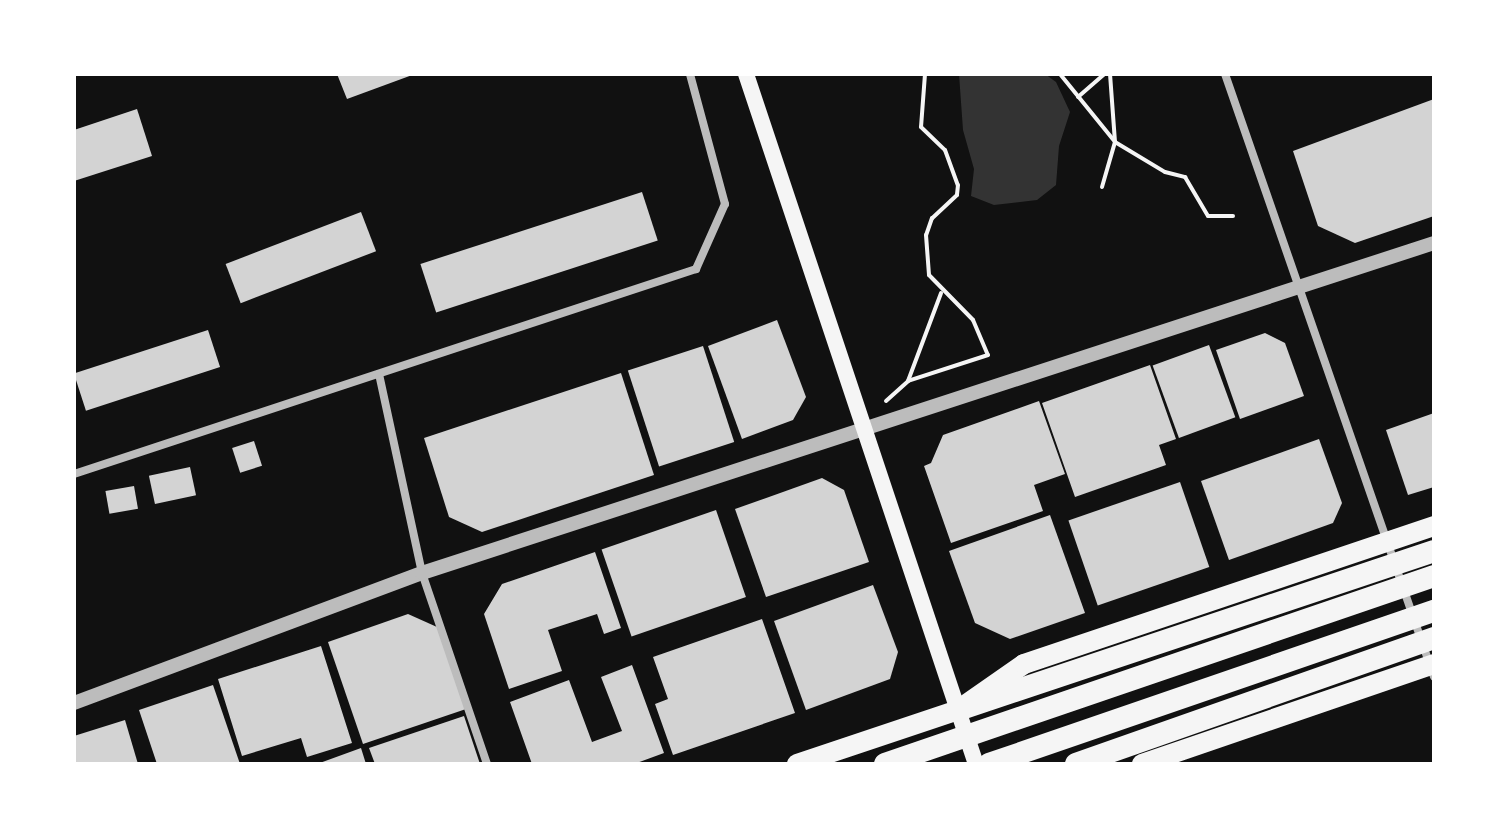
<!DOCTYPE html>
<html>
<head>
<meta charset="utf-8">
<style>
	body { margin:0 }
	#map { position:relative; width:1508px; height:838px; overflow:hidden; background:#111; font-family:Rubik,sans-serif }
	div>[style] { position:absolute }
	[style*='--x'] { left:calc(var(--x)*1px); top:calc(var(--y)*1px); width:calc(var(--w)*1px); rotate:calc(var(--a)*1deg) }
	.water>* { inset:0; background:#333 }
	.building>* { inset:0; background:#d3d3d3; transform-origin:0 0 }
	.path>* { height:4px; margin:-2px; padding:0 2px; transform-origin:2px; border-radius:2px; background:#f5f5f5 }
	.minor>* { height:8px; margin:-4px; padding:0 4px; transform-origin:4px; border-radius:4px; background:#bcbcbc }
	.tertiary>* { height:14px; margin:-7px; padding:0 7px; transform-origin:7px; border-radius:7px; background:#bcbcbc }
	.secondary>* { height:16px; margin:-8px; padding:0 8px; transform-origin:8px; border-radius:8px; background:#f5f5f5 }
	.primary>* { height:20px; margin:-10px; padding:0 10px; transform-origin:10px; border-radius:10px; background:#f5f5f5 }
	.trunk>* { height:22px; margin:-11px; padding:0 11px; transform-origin:11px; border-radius:11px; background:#f5f5f5 }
	span { translate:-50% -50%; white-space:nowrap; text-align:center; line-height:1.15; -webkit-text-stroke:6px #fff; paint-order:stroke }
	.frame { position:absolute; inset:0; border:76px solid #fff; pointer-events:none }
</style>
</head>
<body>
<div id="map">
	<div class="water">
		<i style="clip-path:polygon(959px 74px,1045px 74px,1056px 82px,1070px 112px,1059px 146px,1056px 185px,1037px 200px,994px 205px,971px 196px,974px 169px,963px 130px)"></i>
	</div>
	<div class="building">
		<i style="clip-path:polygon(337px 74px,415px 74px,347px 99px)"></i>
		<i style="clip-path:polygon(1434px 99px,1434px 216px,1355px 243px,1318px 226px,1293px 151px)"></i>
		<i style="clip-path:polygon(137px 109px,152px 156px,74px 181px,74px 130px)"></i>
		<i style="left:642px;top:192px;width:51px;height:233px;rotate:72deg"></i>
		<i style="left:361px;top:212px;width:42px;height:145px;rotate:69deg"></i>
		<i style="clip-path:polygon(777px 320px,806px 397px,793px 420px,742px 439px,708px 346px)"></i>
		<i style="left:208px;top:330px;width:39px;height:141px;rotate:72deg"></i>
		<i style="clip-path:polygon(1265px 333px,1285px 343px,1304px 396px,1240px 419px,1216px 350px)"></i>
		<i style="left:1209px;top:345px;width:77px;height:60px;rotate:70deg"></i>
		<i style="left:703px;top:346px;width:101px;height:79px;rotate:72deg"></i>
		<i style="clip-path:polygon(1150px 365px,1176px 439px,1159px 445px,1166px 465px,1075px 497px,1042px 403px)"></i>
		<i style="clip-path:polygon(621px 373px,654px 475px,482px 532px,449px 517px,424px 438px)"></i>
		<i style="clip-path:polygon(1039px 401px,1065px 474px,1034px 485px,1043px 511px,951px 543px,924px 466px,931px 463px,943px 435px)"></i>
		<i style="clip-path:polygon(1434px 413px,1434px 487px,1408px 495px,1386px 430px)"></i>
		<i style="clip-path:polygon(1319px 439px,1342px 503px,1333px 523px,1229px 560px,1201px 481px)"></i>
		<i style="left:254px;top:441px;width:26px;height:23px;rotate:72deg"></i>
		<i style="left:190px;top:467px;width:29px;height:42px;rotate:78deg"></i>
		<i style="clip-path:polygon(822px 478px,844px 490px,869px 562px,766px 597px,735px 509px)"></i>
		<i style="left:1180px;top:482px;width:90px;height:118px;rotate:71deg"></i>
		<i style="left:134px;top:486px;width:23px;height:29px;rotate:80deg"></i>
		<i style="left:716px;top:510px;width:92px;height:121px;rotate:71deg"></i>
		<i style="clip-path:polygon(1050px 515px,1085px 613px,1010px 639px,975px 623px,949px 551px)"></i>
		<i style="clip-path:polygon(595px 552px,621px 628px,604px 634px,597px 614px,548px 630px,562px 671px,509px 689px,484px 614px,502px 584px)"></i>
		<i style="clip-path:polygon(873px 585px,898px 652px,890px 679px,806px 710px,774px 621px)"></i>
		<i style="clip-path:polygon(408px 614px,437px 627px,466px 709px,363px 744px,328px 642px)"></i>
		<i style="clip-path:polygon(762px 619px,795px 713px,673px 755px,655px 704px,668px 699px,653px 657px)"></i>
		<i style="clip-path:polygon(321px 646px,352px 743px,307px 757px,301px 738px,242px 756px,218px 679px)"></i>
		<i style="clip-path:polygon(632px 665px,664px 753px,634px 764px,532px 764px,510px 702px,569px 680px,592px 742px,622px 731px,601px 677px)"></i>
		<i style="clip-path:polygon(213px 685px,240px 764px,157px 764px,139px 710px)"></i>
		<i style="clip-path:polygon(464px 716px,480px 764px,375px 764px,369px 748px)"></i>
		<i style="clip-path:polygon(125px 720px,138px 764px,74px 764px,74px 736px)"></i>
		<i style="clip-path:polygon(361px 748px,366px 764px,317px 764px)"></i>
	</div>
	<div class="path">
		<i style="--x:925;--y:74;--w:53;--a:94.3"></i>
		<i style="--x:921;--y:127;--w:33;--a:44"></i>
		<i style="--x:945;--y:150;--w:37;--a:70"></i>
		<i style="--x:958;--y:185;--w:10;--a:96"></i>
		<i style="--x:957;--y:195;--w:34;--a:137"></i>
		<i style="--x:932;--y:218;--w:18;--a:109"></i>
		<i style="--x:926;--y:235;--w:40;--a:85.7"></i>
		<i style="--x:929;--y:275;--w:63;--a:45.6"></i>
		<i style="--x:973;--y:320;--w:38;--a:67"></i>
		<i style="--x:988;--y:355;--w:84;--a:162"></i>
		<i style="--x:908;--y:381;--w:94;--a:-69.4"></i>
		<i style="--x:1060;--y:74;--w:87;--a:51"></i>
		<i style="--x:1115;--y:142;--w:58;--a:31"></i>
		<i style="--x:1165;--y:172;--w:21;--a:14"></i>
		<i style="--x:1185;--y:177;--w:45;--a:59.5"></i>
		<i style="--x:1208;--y:216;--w:25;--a:0"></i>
		<i style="--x:1078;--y:97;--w:35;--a:-41"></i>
		<i style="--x:1102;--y:187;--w:47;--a:-73.9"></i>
		<i style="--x:1115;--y:142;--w:68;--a:-94.2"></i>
		<i style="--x:886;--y:401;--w:30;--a:-42"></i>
	</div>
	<div class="minor">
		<i style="--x:1225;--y:74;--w:638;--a:70.88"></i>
		<i style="--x:379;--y:374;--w:204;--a:77.8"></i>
		<i style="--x:422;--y:573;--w:202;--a:71.2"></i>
		<i style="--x:74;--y:474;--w:655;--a:-18.24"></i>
		<i style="--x:696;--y:269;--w:71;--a:-66"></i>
		<i style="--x:725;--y:204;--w:135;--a:-105.1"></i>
	</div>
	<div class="tertiary">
		<i style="--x:74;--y:703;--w:371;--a:-20.5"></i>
		<i style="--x:422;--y:573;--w:1064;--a:-18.06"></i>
	</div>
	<div class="secondary">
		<i style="--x:746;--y:74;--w:727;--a:71.57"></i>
	</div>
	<div class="primary">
		<i style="--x:797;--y:764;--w:170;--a:-18.5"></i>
		<i style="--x:958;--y:710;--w:80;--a:-34.9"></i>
		<i style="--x:1024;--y:664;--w:433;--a:-18.6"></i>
		<i style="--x:1142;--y:764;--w:309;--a:-18.9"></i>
	</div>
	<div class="trunk">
		<i style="--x:958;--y:710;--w:502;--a:-18.47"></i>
		<i style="--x:885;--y:764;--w:580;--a:-18.9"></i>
		<i style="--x:989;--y:764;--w:471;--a:-19"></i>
		<i style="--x:1076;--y:764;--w:380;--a:-19.4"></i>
	</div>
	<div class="frame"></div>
</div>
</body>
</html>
